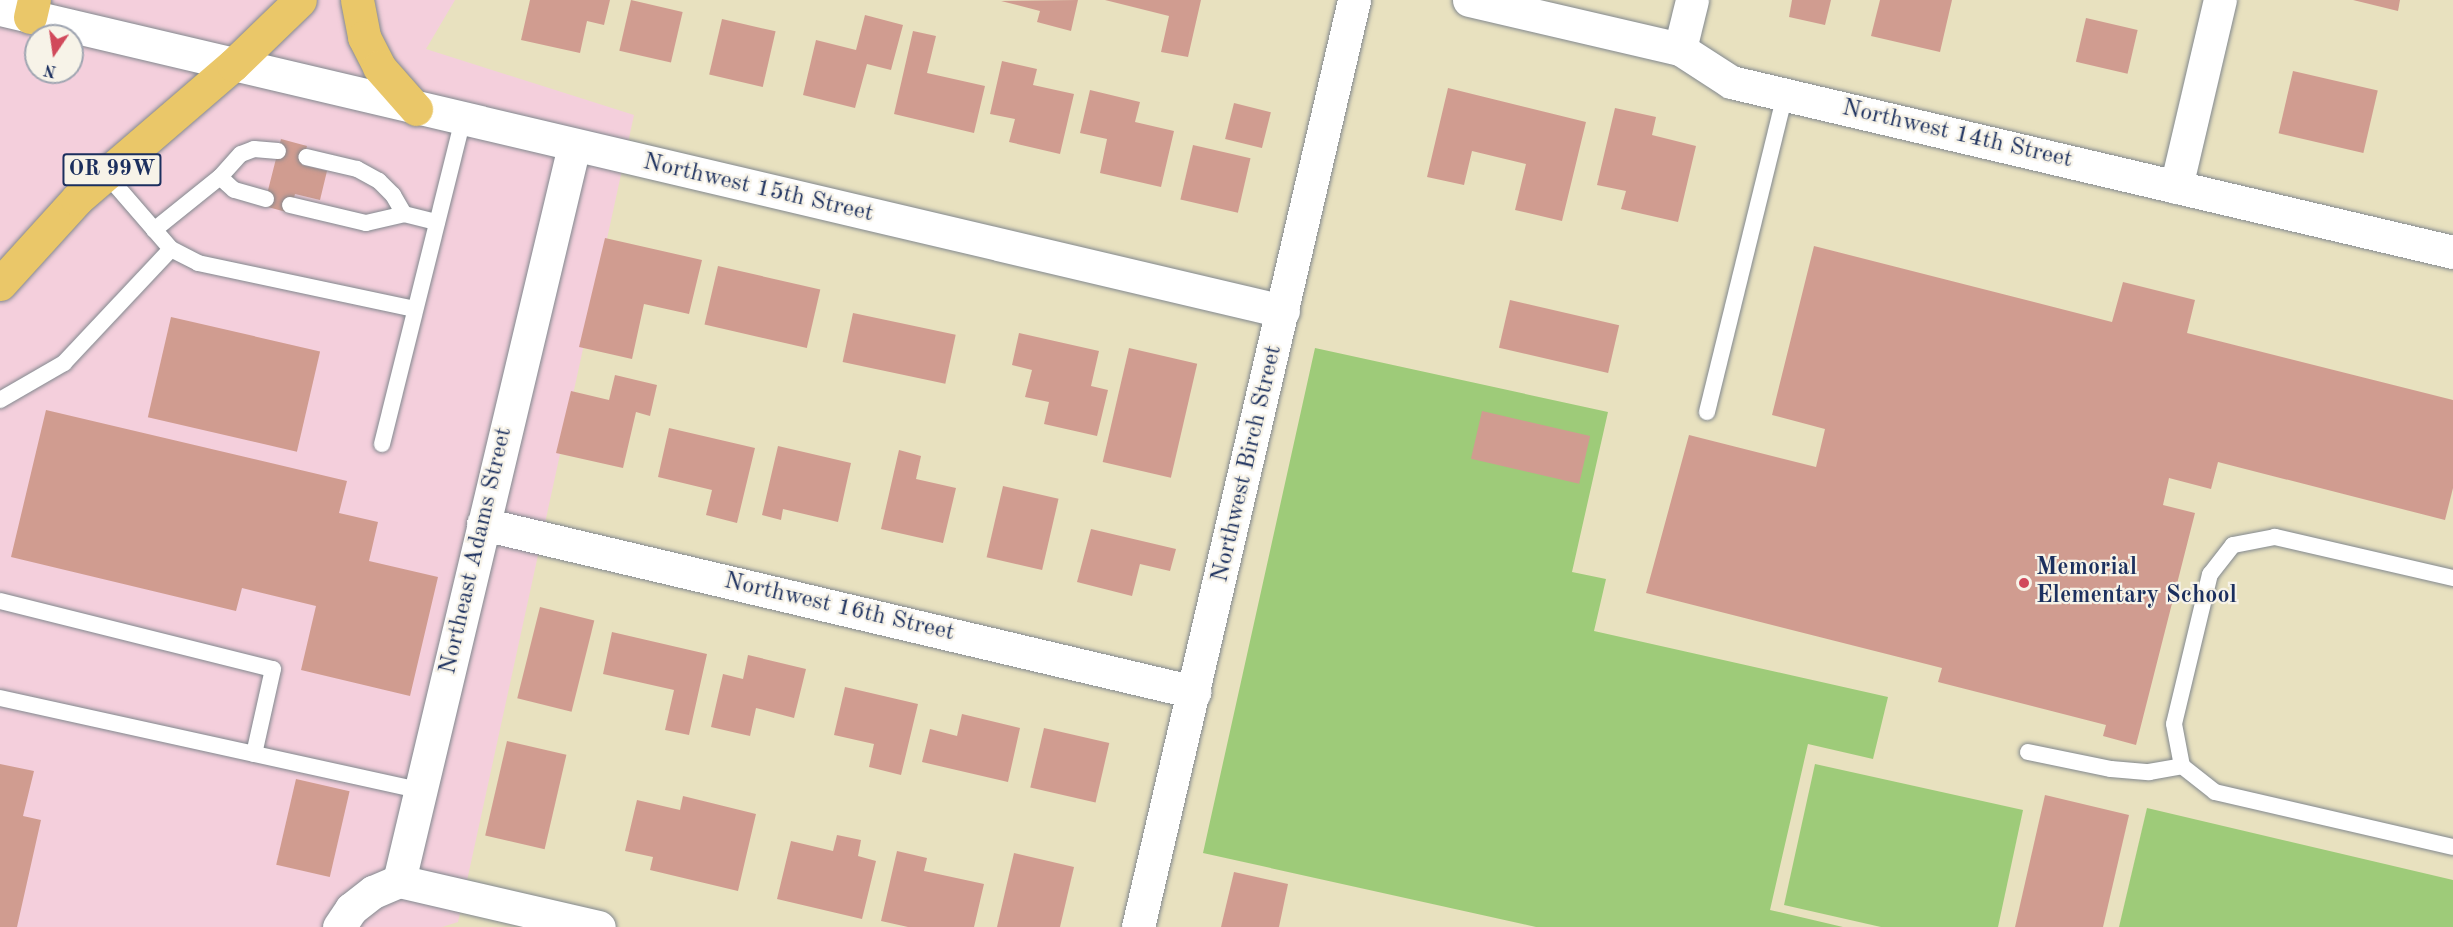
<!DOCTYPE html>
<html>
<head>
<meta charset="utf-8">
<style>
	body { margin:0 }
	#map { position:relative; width:2453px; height:927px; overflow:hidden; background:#e8e1bf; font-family:"Old Standard TT",serif }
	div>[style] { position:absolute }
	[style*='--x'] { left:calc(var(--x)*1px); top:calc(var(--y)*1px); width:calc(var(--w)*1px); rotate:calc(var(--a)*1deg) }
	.built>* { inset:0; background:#f4cfdc }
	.green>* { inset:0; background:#9ecb79 }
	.building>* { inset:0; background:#d09c90; transform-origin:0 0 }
	.roads { filter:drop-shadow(0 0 2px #82888e) drop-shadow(0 0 2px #82888e) }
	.service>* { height:16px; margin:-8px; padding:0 8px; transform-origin:8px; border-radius:8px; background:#fff }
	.minor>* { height:33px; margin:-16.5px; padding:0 16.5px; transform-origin:16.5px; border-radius:16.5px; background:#fff }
	.trunk>* { height:33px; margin:-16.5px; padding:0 16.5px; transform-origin:16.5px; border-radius:16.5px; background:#eac769 }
	.dots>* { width:16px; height:16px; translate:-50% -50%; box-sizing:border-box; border:3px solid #f7f3e8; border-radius:50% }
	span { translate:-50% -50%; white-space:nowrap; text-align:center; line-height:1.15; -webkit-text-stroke:4.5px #f7f3e8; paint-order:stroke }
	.shield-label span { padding:2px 4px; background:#f7f3e8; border:2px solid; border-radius:4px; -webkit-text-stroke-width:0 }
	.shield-label { font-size:22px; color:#1b2f5e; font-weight:700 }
	.street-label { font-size:24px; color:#1b2f5e }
	.poi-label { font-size:24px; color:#1b2f5e; font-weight:700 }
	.left { translate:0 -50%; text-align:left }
	.north { position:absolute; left:24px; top:24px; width:60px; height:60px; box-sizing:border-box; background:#f7f3e8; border:2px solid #9fa5b1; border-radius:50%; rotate:193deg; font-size:16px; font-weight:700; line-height:24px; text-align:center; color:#1b2f5e }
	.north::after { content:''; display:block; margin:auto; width:21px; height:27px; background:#d1495b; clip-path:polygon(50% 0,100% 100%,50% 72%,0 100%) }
</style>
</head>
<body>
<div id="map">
	<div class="built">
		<i style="clip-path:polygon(evenodd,0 0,455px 0,426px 49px,634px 115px,458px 922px,442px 927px,0 927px,0 0,36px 36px,72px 36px,72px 72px,36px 72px,36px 36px)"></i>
	</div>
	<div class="green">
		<i style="clip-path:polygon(1315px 348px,1608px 412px,1572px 572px,1606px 579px,1594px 631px,1888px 697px,1873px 759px,1808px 744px,1770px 910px,1843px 927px,1536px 927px,1203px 853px)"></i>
		<i style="clip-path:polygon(1815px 764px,2023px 810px,1998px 927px,1881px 927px,1784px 905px)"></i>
		<i style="clip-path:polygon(2147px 808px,2453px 880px,2453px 927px,2119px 927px)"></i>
	</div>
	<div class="building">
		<i style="clip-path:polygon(530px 0,610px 0,604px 25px,587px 21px,580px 53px,521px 40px)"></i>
		<i style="left:631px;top:0;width:53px;height:52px;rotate:13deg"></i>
		<i style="clip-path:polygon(1078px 0,1071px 31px,1037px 22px,1040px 11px,1001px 1px)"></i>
		<i style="clip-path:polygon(1105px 0,1201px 0,1188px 57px,1161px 52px,1169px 16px)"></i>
		<i style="clip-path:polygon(1792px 0,1831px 0,1825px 25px,1789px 17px)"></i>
		<i style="clip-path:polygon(1880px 0,1952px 0,1940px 52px,1871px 36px)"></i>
		<i style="clip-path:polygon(2353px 0,2400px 0,2398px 11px)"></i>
		<i style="clip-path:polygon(865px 15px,903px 25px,891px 70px,867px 64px,855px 108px,803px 95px,816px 40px,856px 50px)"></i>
		<i style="left:2086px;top:18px;width:53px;height:45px;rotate:13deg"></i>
		<i style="left:722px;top:19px;width:55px;height:57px;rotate:13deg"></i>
		<i style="clip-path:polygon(913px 31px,936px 36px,927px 73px,985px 86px,974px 133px,894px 114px)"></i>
		<i style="clip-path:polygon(1002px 61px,1037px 69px,1033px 85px,1074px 94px,1060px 154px,1009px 142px,1015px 119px,990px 114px)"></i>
		<i style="left:2293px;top:71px;width:87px;height:64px;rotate:13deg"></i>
		<i style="clip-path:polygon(1448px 88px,1586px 122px,1562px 221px,1515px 210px,1526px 164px,1472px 151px,1464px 185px,1427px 177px)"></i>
		<i style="clip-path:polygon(1090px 90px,1140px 102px,1135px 122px,1174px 131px,1161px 187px,1100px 173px,1107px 139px,1080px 133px)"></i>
		<i style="left:1234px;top:103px;width:38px;height:37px;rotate:14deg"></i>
		<i style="clip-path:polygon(1615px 108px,1656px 117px,1652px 135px,1696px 146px,1678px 222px,1621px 209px,1626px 191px,1597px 185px)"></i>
		<i style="clip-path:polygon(281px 139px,307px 146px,302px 165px,327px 171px,320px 200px,295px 194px,290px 213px,264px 206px)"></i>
		<i style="left:1193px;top:145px;width:59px;height:56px;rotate:13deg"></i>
		<i style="clip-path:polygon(605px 238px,702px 260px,689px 314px,644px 304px,632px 359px,579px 347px)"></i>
		<i style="clip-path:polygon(1814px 246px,2112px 322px,2123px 282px,2195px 300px,2187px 333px,2453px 400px,2453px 488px,2445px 520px,2218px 462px,2211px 489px,2169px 478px,2163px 505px,2195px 513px,2136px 745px,2103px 736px,2106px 725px,1938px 682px,1942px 668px,1646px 593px,1689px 435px,1816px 467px,1825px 429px,1772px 415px)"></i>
		<i style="left:718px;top:266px;width:105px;height:60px;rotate:13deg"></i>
		<i style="left:1510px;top:300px;width:112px;height:49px;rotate:13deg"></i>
		<i style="left:853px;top:313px;width:105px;height:50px;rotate:12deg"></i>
		<i style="left:171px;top:317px;width:153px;height:103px;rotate:13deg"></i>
		<i style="clip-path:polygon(1019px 333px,1099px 351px,1091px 386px,1108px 390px,1097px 436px,1044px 424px,1049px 402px,1025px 397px,1032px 370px,1012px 365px)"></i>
		<i style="left:1129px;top:348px;width:70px;height:117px;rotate:13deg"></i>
		<i style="clip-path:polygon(615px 375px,657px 385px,650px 416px,636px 412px,623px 468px,556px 453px,571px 391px,609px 400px)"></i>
		<i style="clip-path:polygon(46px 410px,347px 481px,339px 513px,378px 522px,369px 561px,438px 577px,410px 696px,301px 670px,316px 606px,242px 588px,236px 611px,11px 557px)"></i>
		<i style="left:1482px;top:411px;width:111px;height:49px;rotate:13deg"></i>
		<i style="clip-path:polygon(669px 428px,755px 448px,737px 523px,706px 515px,712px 490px,658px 477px)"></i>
		<i style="clip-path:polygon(778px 446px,851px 463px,838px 522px,783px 509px,781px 520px,762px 515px)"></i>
		<i style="clip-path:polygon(899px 450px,921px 456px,916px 479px,956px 488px,943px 543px,881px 529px)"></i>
		<i style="left:1003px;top:486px;width:57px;height:73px;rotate:13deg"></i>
		<i style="clip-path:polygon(1091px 529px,1176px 549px,1170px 571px,1140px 564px,1132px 596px,1077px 582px)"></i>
		<i style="left:540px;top:607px;width:56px;height:94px;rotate:14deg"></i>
		<i style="clip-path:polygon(612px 632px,707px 654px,689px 735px,665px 730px,674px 690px,603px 674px)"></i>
		<i style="clip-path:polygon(748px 655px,806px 669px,794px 718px,756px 708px,750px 736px,711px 727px,723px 674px,743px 679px)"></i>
		<i style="clip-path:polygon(845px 687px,918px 704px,901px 775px,869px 767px,874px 744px,834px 735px)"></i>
		<i style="clip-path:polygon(962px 714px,1020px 728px,1008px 782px,922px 762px,930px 729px,957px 736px)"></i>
		<i style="left:1044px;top:728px;width:67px;height:61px;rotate:13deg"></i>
		<i style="left:507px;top:741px;width:61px;height:97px;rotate:13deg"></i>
		<i style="clip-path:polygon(0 764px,34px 771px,23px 816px,41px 820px,17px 927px,0 927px)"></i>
		<i style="left:296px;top:779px;width:55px;height:88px;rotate:13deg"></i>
		<i style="clip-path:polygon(2045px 795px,2129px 815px,2103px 927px,2015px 927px)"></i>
		<i style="clip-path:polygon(683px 796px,756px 814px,738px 891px,650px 870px,653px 857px,625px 851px,637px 800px,680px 810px)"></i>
		<i style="clip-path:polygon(837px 835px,861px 840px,858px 856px,876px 861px,862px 919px,777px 899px,791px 841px,833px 851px)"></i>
		<i style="clip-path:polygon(897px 851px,927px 858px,924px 871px,984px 884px,974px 927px,908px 927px,881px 921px)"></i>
		<i style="clip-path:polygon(1014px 853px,1074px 867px,1060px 927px,997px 927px)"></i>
		<i style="clip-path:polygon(1234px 872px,1288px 884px,1279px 927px,1221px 927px)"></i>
	</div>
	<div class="roads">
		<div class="service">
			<i style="--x:106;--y:174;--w:99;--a:49.1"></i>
			<i style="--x:171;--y:249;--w:30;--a:27"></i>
			<i style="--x:198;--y:263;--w:222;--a:12"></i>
			<i style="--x:266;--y:199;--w:33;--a:-164"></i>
			<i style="--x:234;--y:190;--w:19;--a:-137"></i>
			<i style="--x:220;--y:177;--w:31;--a:-48"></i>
			<i style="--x:241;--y:154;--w:14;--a:-21"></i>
			<i style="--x:254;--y:149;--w:24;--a:5"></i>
			<i style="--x:290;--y:205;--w:78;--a:13.3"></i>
			<i style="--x:366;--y:223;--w:39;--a:-13"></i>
			<i style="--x:404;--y:214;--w:22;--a:-120"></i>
			<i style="--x:393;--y:195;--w:20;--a:-135"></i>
			<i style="--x:379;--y:181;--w:25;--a:-151"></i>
			<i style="--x:357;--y:169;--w:52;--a:-166.8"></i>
			<i style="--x:404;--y:214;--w:34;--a:14"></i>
			<i style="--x:154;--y:230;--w:85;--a:-38.8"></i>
			<i style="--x:0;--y:400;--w:74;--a:-30"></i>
			<i style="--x:64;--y:363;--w:156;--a:-46.8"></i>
			<i style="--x:1707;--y:412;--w:326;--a:-76.2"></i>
			<i style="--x:382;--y:444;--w:334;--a:-76"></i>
			<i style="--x:2453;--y:578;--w:183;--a:-167"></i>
			<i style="--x:2275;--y:537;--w:43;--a:169.2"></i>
			<i style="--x:2233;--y:545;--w:37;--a:128"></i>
			<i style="--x:2210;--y:574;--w:154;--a:103.5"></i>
			<i style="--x:2174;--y:724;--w:43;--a:79.2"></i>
			<i style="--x:2182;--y:766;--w:42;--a:38.2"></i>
			<i style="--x:2215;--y:792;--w:244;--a:13"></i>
			<i style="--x:0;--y:601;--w:281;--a:14"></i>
			<i style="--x:273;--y:669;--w:87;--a:102.6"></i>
			<i style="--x:0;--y:698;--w:430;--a:12.4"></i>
			<i style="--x:2028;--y:752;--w:85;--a:11.6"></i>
			<i style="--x:2111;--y:769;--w:38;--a:5"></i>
			<i style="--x:2149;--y:772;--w:34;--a:-10"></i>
		</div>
		<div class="minor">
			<i style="--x:1469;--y:0;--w:217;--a:13.1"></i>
			<i style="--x:1680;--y:49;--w:61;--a:32.9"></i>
			<i style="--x:1731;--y:82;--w:742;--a:13.25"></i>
			<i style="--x:0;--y:9;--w:1318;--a:13.25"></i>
			<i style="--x:1680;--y:49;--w:50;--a:-76.2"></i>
			<i style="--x:2176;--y:187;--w:192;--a:-76.8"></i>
			<i style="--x:483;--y:524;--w:731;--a:13.29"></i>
			<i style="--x:399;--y:881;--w:756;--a:-76.61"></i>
			<i style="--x:399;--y:881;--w:205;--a:13"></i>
			<i style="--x:339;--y:927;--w:22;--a:-56"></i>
			<i style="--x:351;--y:909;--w:28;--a:-38"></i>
			<i style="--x:373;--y:892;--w:28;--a:-23"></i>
			<i style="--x:1138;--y:927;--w:952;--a:-76.88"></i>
		</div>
		<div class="trunk">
			<i style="--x:357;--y:0;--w:38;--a:79"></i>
			<i style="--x:364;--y:37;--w:34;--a:63"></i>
			<i style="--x:379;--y:67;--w:56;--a:48.6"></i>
			<i style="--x:30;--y:17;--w:17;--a:-77"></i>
			<i style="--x:0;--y:284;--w:115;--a:-47.8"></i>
			<i style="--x:77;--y:199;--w:206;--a:-40.7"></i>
			<i style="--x:233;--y:65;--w:93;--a:-44.1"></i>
		</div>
	</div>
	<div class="dots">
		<i style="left:2024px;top:583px;background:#d1495b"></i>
	</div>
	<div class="shield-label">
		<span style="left:112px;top:170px">OR 99W</span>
	</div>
	<div class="street-label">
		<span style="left:1957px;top:135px;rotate:13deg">Northwest 14th Street</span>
		<span style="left:758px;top:189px;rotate:13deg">Northwest 15th Street</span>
		<span style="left:1248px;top:464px;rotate:-77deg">Northwest Birch Street</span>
		<span style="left:477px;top:551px;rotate:-77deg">Northeast Adams Street</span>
		<span style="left:839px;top:608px;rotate:13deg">Northwest 16th Street</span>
	</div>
	<div class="poi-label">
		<span class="left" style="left:2036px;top:583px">Memorial<br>Elementary School</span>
	</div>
	<div class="north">N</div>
</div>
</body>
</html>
